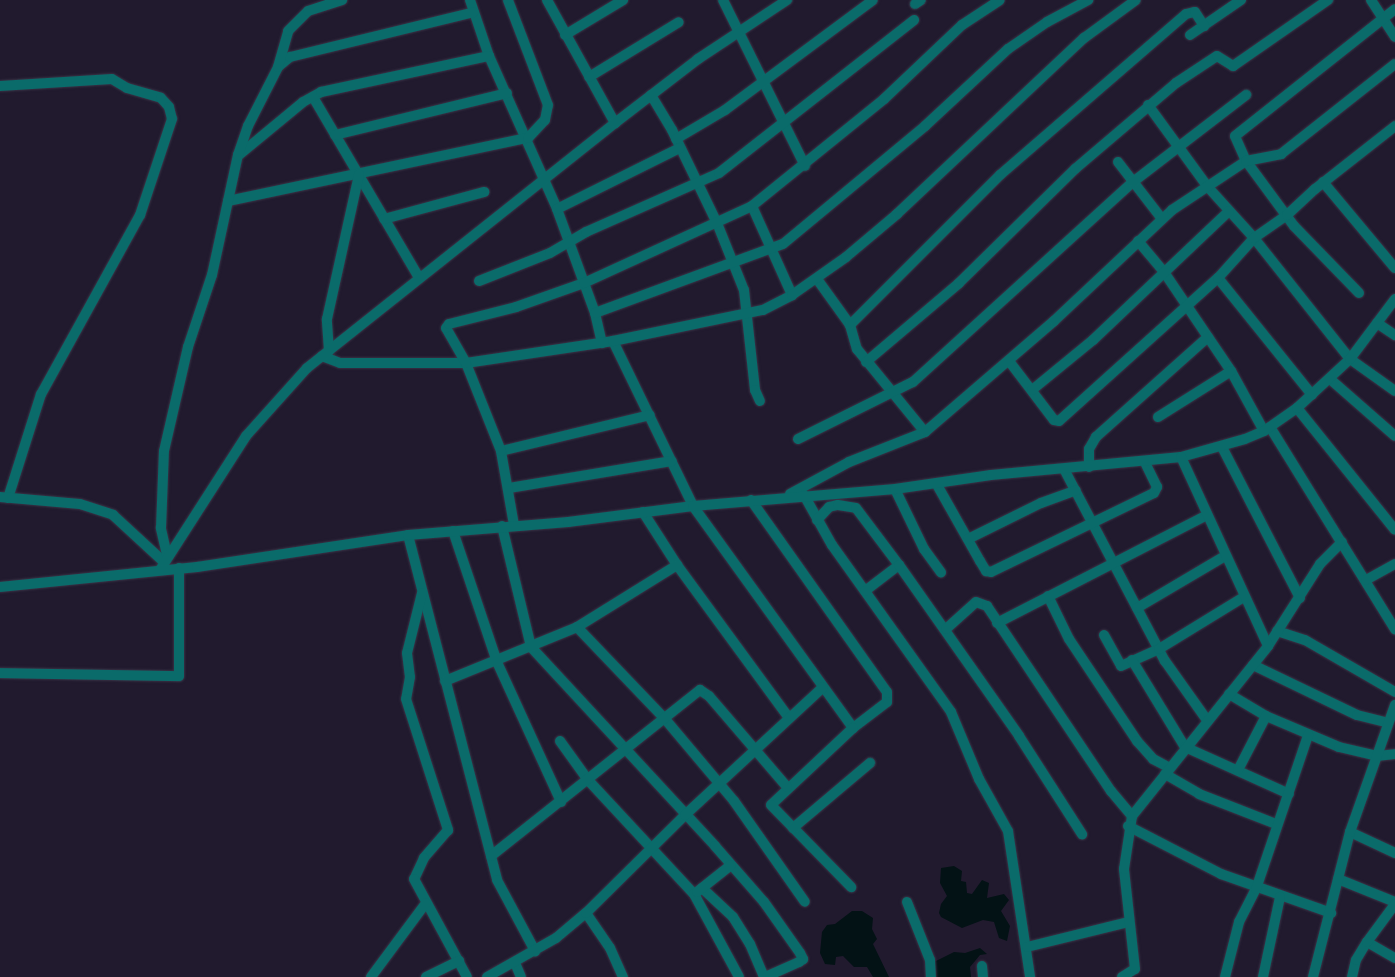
<!DOCTYPE html>
<html>
<head>
<meta charset="utf-8">
<style>
	body { margin:0 }
	#map { position:relative; width:1395px; height:977px; overflow:hidden; background:#211a2e; font-family:"Nunito Sans",sans-serif }
	div>[style] { position:absolute }
	[style*='--x'] { left:calc(var(--x)*1px); top:calc(var(--y)*1px); width:calc(var(--w)*1px); rotate:calc(var(--a)*1deg) }
	.water>* { inset:0; background:#031215 }
	.roads { filter:drop-shadow(0 0 1px #3a3447) drop-shadow(0 0 1px #3a3447) }
	.minor>* { height:10px; margin:-5px; padding:0 5px; transform-origin:5px; border-radius:5px; background:#0a6b6a }
	span { translate:-50% -50%; white-space:nowrap; text-align:center; line-height:1.15; -webkit-text-stroke:4px #211a2e; paint-order:stroke }
</style>
</head>
<body>
<div id="map">
	<div class="water">
		<i style="clip-path:polygon(954px 866px,962px 871px,961px 881px,966px 882px,967px 893px,972px 894px,982px 880px,989px 883px,987px 898px,1004px 894px,1009px 900px,1001px 911px,1010px 926px,1007px 941px,999px 938px,994px 922px,983px 920px,962px 928px,941px 917px,939px 913px,941px 904px,947px 896px,940px 883px,941px 868px)"></i>
		<i style="clip-path:polygon(852px 911px,862px 911px,873px 918px,872px 929px,877px 939px,873px 944px,889px 977px,873px 977px,867px 967px,854px 967px,843px 956px,836px 957px,835px 965px,825px 964px,820px 953px,822px 932px,827px 925px,835px 924px)"></i>
		<i style="clip-path:polygon(980px 948px,987px 954px,980px 955px,970px 967px,971px 977px,930px 977px,928px 965px,954px 952px,965px 953px)"></i>
	</div>
	<div class="roads">
		<div class="minor">
			<i style="--x:470;--y:0;--w:59;--a:71.3"></i>
			<i style="--x:489;--y:56;--w:167;--a:66"></i>
			<i style="--x:557;--y:209;--w:111;--a:69.9"></i>
			<i style="--x:595;--y:313;--w:31;--a:77"></i>
			<i style="--x:547;--y:0;--w:141;--a:61.1"></i>
			<i style="--x:723;--y:0;--w:185;--a:63.7"></i>
			<i style="--x:1371;--y:0;--w:44;--a:57"></i>
			<i style="--x:915;--y:4;--w:7;--a:-34"></i>
			<i style="--x:565;--y:35;--w:68;--a:-31.1"></i>
			<i style="--x:1190;--y:35;--w:62;--a:-34.5"></i>
			<i style="--x:278;--y:67;--w:16;--a:-40"></i>
			<i style="--x:290;--y:57;--w:189;--a:-13.7"></i>
			<i style="--x:589;--y:77;--w:105;--a:-31.4"></i>
			<i style="--x:0;--y:86;--w:112;--a:-3.6"></i>
			<i style="--x:112;--y:79;--w:17;--a:31"></i>
			<i style="--x:127;--y:88;--w:35;--a:16"></i>
			<i style="--x:161;--y:98;--w:12;--a:48"></i>
			<i style="--x:169;--y:107;--w:12;--a:76"></i>
			<i style="--x:172;--y:119;--w:101;--a:108.4"></i>
			<i style="--x:140;--y:215;--w:205;--a:118.9"></i>
			<i style="--x:41;--y:394;--w:109;--a:107.6"></i>
			<i style="--x:651;--y:95;--w:41;--a:59"></i>
			<i style="--x:672;--y:130;--w:103;--a:64.2"></i>
			<i style="--x:717;--y:223;--w:72;--a:68.1"></i>
			<i style="--x:744;--y:290;--w:101;--a:83.7"></i>
			<i style="--x:755;--y:390;--w:12;--a:66"></i>
			<i style="--x:313;--y:97;--w:210;--a:59.6"></i>
			<i style="--x:1148;--y:105;--w:100;--a:53.9"></i>
			<i style="--x:1207;--y:186;--w:70;--a:47.9"></i>
			<i style="--x:1254;--y:238;--w:154;--a:51.6"></i>
			<i style="--x:1350;--y:359;--w:55;--a:35.4"></i>
			<i style="--x:335;--y:135;--w:177;--a:-13.7"></i>
			<i style="--x:676;--y:139;--w:57;--a:-30.6"></i>
			<i style="--x:725;--y:110;--w:184;--a:-36.6"></i>
			<i style="--x:239;--y:155;--w:83;--a:-39.6"></i>
			<i style="--x:303;--y:102;--w:21;--a:-29"></i>
			<i style="--x:321;--y:92;--w:172;--a:-12.1"></i>
			<i style="--x:1118;--y:162;--w:72;--a:52.3"></i>
			<i style="--x:1323;--y:182;--w:112;--a:50.1"></i>
			<i style="--x:228;--y:201;--w:307;--a:-11.9"></i>
			<i style="--x:528;--y:138;--w:25;--a:-47"></i>
			<i style="--x:545;--y:120;--w:15;--a:-79"></i>
			<i style="--x:548;--y:105;--w:112;--a:-110.9"></i>
			<i style="--x:752;--y:206;--w:98;--a:65.8"></i>
			<i style="--x:557;--y:209;--w:137;--a:-26.4"></i>
			<i style="--x:384;--y:219;--w:104;--a:-15.1"></i>
			<i style="--x:1138;--y:241;--w:40;--a:50"></i>
			<i style="--x:1164;--y:272;--w:120;--a:55.9"></i>
			<i style="--x:1231;--y:371;--w:68;--a:61.2"></i>
			<i style="--x:1218;--y:278;--w:150;--a:51.2"></i>
			<i style="--x:817;--y:279;--w:57;--a:54.3"></i>
			<i style="--x:850;--y:325;--w:25;--a:74"></i>
			<i style="--x:857;--y:349;--w:107;--a:50.7"></i>
			<i style="--x:479;--y:281;--w:76;--a:-21.5"></i>
			<i style="--x:550;--y:253;--w:42;--a:-30.3"></i>
			<i style="--x:586;--y:232;--w:145;--a:-23.9"></i>
			<i style="--x:719;--y:173;--w:248;--a:-38.1"></i>
			<i style="--x:1359;--y:293;--w:93;--a:-134.1"></i>
			<i style="--x:1294;--y:226;--w:81;--a:-126.4"></i>
			<i style="--x:1246;--y:161;--w:27;--a:-114"></i>
			<i style="--x:1235;--y:136;--w:204;--a:-38.4"></i>
			<i style="--x:595;--y:313;--w:200;--a:-20.2"></i>
			<i style="--x:783;--y:244;--w:185;--a:-39.7"></i>
			<i style="--x:925;--y:126;--w:113;--a:-42.9"></i>
			<i style="--x:1008;--y:49;--w:47;--a:-34.7"></i>
			<i style="--x:1047;--y:22;--w:47;--a:-28.2"></i>
			<i style="--x:1377;--y:323;--w:22;--a:34"></i>
			<i style="--x:850;--y:325;--w:212;--a:-45"></i>
			<i style="--x:1000;--y:175;--w:246;--a:-40.9"></i>
			<i style="--x:1186;--y:14;--w:9;--a:-13"></i>
			<i style="--x:1195;--y:12;--w:17;--a:57"></i>
			<i style="--x:613;--y:341;--w:183;--a:64.1"></i>
			<i style="--x:693;--y:506;--w:274;--a:54.2"></i>
			<i style="--x:329;--y:351;--w:32;--a:-94"></i>
			<i style="--x:327;--y:319;--w:148;--a:-77.5"></i>
			<i style="--x:322;--y:356;--w:19;--a:21"></i>
			<i style="--x:340;--y:363;--w:126;--a:0"></i>
			<i style="--x:466;--y:363;--w:149;--a:-8.5"></i>
			<i style="--x:613;--y:341;--w:153;--a:-11.7"></i>
			<i style="--x:763;--y:310;--w:33;--a:-27"></i>
			<i style="--x:792;--y:295;--w:66;--a:-35.1"></i>
			<i style="--x:846;--y:257;--w:67;--a:-40.1"></i>
			<i style="--x:897;--y:214;--w:257;--a:-43.3"></i>
			<i style="--x:1084;--y:38;--w:64;--a:-36.2"></i>
			<i style="--x:1009;--y:361;--w:74;--a:52.7"></i>
			<i style="--x:1054;--y:420;--w:5;--a:11"></i>
			<i style="--x:1059;--y:421;--w:214;--a:-42"></i>
			<i style="--x:1218;--y:278;--w:54;--a:-48"></i>
			<i style="--x:1254;--y:238;--w:40;--a:-34.9"></i>
			<i style="--x:1287;--y:215;--w:38;--a:-43"></i>
			<i style="--x:1315;--y:189;--w:102;--a:-38.2"></i>
			<i style="--x:866;--y:362;--w:122;--a:-40.3"></i>
			<i style="--x:959;--y:283;--w:163;--a:-44.5"></i>
			<i style="--x:1075;--y:169;--w:133;--a:-40.4"></i>
			<i style="--x:1176;--y:83;--w:49;--a:-33.4"></i>
			<i style="--x:1217;--y:56;--w:19;--a:32"></i>
			<i style="--x:1233;--y:66;--w:116;--a:-34.8"></i>
			<i style="--x:1330;--y:379;--w:86;--a:41.2"></i>
			<i style="--x:1032;--y:390;--w:79;--a:-39.3"></i>
			<i style="--x:1093;--y:340;--w:187;--a:-43.5"></i>
			<i style="--x:1297;--y:408;--w:156;--a:51.2"></i>
			<i style="--x:1158;--y:417;--w:86;--a:-32.2"></i>
			<i style="--x:1270;--y:427;--w:238;--a:58.3"></i>
			<i style="--x:798;--y:439;--w:128;--a:-26.4"></i>
			<i style="--x:913;--y:382;--w:297;--a:-42.3"></i>
			<i style="--x:1133;--y:182;--w:143;--a:-37.6"></i>
			<i style="--x:1222;--y:447;--w:170;--a:62.7"></i>
			<i style="--x:501;--y:451;--w:153;--a:-13.6"></i>
			<i style="--x:1089;--y:467;--w:18;--a:-90"></i>
			<i style="--x:1089;--y:449;--w:14;--a:-60"></i>
			<i style="--x:1096;--y:437;--w:150;--a:-41.8"></i>
			<i style="--x:1064;--y:469;--w:217;--a:62.3"></i>
			<i style="--x:1165;--y:661;--w:72;--a:54.6"></i>
			<i style="--x:936;--y:483;--w:90;--a:60.6"></i>
			<i style="--x:980;--y:561;--w:12;--a:59"></i>
			<i style="--x:986;--y:571;--w:5;--a:11"></i>
			<i style="--x:991;--y:572;--w:181;--a:-25.9"></i>
			<i style="--x:1154;--y:493;--w:7;--a:-63"></i>
			<i style="--x:1157;--y:487;--w:28;--a:-116"></i>
			<i style="--x:509;--y:488;--w:165;--a:-9.4"></i>
			<i style="--x:895;--y:489;--w:67;--a:64.2"></i>
			<i style="--x:924;--y:549;--w:29;--a:54"></i>
			<i style="--x:790;--y:494;--w:67;--a:-28.5"></i>
			<i style="--x:849;--y:462;--w:82;--a:-21.5"></i>
			<i style="--x:925;--y:432;--w:170;--a:-40.7"></i>
			<i style="--x:1054;--y:321;--w:162;--a:-43.2"></i>
			<i style="--x:1172;--y:210;--w:89;--a:-33.5"></i>
			<i style="--x:1246;--y:161;--w:36;--a:-11"></i>
			<i style="--x:1281;--y:154;--w:145;--a:-38.3"></i>
			<i style="--x:804;--y:495;--w:57;--a:60.8"></i>
			<i style="--x:832;--y:545;--w:205;--a:54.5"></i>
			<i style="--x:951;--y:712;--w:73;--a:67.3"></i>
			<i style="--x:979;--y:779;--w:60;--a:60.9"></i>
			<i style="--x:1008;--y:831;--w:148;--a:81.4"></i>
			<i style="--x:0;--y:497;--w:80;--a:5"></i>
			<i style="--x:80;--y:504;--w:35;--a:18"></i>
			<i style="--x:113;--y:515;--w:69;--a:42.7"></i>
			<i style="--x:751;--y:500;--w:235;--a:54.7"></i>
			<i style="--x:887;--y:692;--w:10;--a:90"></i>
			<i style="--x:887;--y:702;--w:43;--a:142.6"></i>
			<i style="--x:853;--y:728;--w:112;--a:136.8"></i>
			<i style="--x:771;--y:805;--w:115;--a:45.7"></i>
			<i style="--x:643;--y:512;--w:63;--a:57.3"></i>
			<i style="--x:677;--y:565;--w:190;--a:53.8"></i>
			<i style="--x:817;--y:520;--w:18;--a:-47"></i>
			<i style="--x:829;--y:507;--w:9;--a:-13"></i>
			<i style="--x:838;--y:505;--w:18;--a:9"></i>
			<i style="--x:856;--y:508;--w:71;--a:53"></i>
			<i style="--x:514;--y:525;--w:75;--a:-100"></i>
			<i style="--x:501;--y:451;--w:95;--a:-111.7"></i>
			<i style="--x:466;--y:363;--w:40;--a:-119.7"></i>
			<i style="--x:446;--y:328;--w:5;--a:-53"></i>
			<i style="--x:449;--y:324;--w:69;--a:-14.2"></i>
			<i style="--x:516;--y:307;--w:72;--a:-19.4"></i>
			<i style="--x:584;--y:283;--w:185;--a:-24.6"></i>
			<i style="--x:752;--y:206;--w:170;--a:-39"></i>
			<i style="--x:884;--y:99;--w:108;--a:-43.5"></i>
			<i style="--x:962;--y:25;--w:45;--a:-33.3"></i>
			<i style="--x:502;--y:526;--w:124;--a:76.5"></i>
			<i style="--x:531;--y:647;--w:271;--a:47.2"></i>
			<i style="--x:715;--y:846;--w:74;--a:48.8"></i>
			<i style="--x:764;--y:902;--w:62;--a:54.8"></i>
			<i style="--x:800;--y:953;--w:7;--a:63"></i>
			<i style="--x:803;--y:959;--w:5;--a:143"></i>
			<i style="--x:799;--y:962;--w:36;--a:156"></i>
			<i style="--x:453;--y:531;--w:138;--a:71.4"></i>
			<i style="--x:497;--y:662;--w:154;--a:65.4"></i>
			<i style="--x:408;--y:535;--w:356;--a:75.5"></i>
			<i style="--x:497;--y:880;--w:81;--a:61.8"></i>
			<i style="--x:968;--y:539;--w:81;--a:-26.3"></i>
			<i style="--x:1041;--y:503;--w:37;--a:-20"></i>
			<i style="--x:167;--y:555;--w:28;--a:-103"></i>
			<i style="--x:161;--y:528;--w:77;--a:-87.8"></i>
			<i style="--x:164;--y:451;--w:107;--a:-77"></i>
			<i style="--x:188;--y:347;--w:76;--a:-71.6"></i>
			<i style="--x:212;--y:275;--w:123;--a:-77.8"></i>
			<i style="--x:238;--y:155;--w:31;--a:-71"></i>
			<i style="--x:248;--y:126;--w:66;--a:-63"></i>
			<i style="--x:278;--y:67;--w:37;--a:-74"></i>
			<i style="--x:288;--y:31;--w:28;--a:-45"></i>
			<i style="--x:308;--y:11;--w:36;--a:-18"></i>
			<i style="--x:160;--y:570;--w:159;--a:-57.3"></i>
			<i style="--x:246;--y:436;--w:91;--a:-48.1"></i>
			<i style="--x:307;--y:368;--w:394;--a:-38.5"></i>
			<i style="--x:615;--y:123;--w:105;--a:-37.6"></i>
			<i style="--x:698;--y:59;--w:107;--a:-33.5"></i>
			<i style="--x:1366;--y:580;--w:33;--a:-29"></i>
			<i style="--x:0;--y:587;--w:198;--a:-5.8"></i>
			<i style="--x:197;--y:567;--w:213;--a:-8.6"></i>
			<i style="--x:408;--y:535;--w:161;--a:-4.6"></i>
			<i style="--x:568;--y:522;--w:126;--a:-7.3"></i>
			<i style="--x:693;--y:506;--w:203;--a:-4.8"></i>
			<i style="--x:895;--y:489;--w:97;--a:-8.3"></i>
			<i style="--x:991;--y:475;--w:191;--a:-5.4"></i>
			<i style="--x:1181;--y:457;--w:66;--a:-15.7"></i>
			<i style="--x:1245;--y:439;--w:21;--a:-23"></i>
			<i style="--x:1264;--y:431;--w:40;--a:-34.9"></i>
			<i style="--x:1297;--y:408;--w:72;--a:-42.8"></i>
			<i style="--x:1350;--y:359;--w:75;--a:-53.1"></i>
			<i style="--x:865;--y:591;--w:43;--a:-37.4"></i>
			<i style="--x:899;--y:565;--w:209;--a:54.9"></i>
			<i style="--x:1019;--y:736;--w:117;--a:57.3"></i>
			<i style="--x:422;--y:593;--w:62;--a:104"></i>
			<i style="--x:407;--y:653;--w:24;--a:83"></i>
			<i style="--x:410;--y:677;--w:22;--a:100"></i>
			<i style="--x:406;--y:699;--w:138;--a:72.2"></i>
			<i style="--x:448;--y:830;--w:37;--a:131"></i>
			<i style="--x:424;--y:858;--w:23;--a:115"></i>
			<i style="--x:414;--y:879;--w:111;--a:61.6"></i>
			<i style="--x:1048;--y:596;--w:48;--a:64"></i>
			<i style="--x:1069;--y:639;--w:123;--a:56.3"></i>
			<i style="--x:1137;--y:741;--w:24;--a:48"></i>
			<i style="--x:1153;--y:759;--w:19;--a:28"></i>
			<i style="--x:1137;--y:608;--w:102;--a:-30.6"></i>
			<i style="--x:997;--y:623;--w:236;--a:-27.2"></i>
			<i style="--x:577;--y:627;--w:127;--a:46.3"></i>
			<i style="--x:665;--y:719;--w:107;--a:49.9"></i>
			<i style="--x:734;--y:801;--w:123;--a:54.9"></i>
			<i style="--x:946;--y:629;--w:40;--a:-42"></i>
			<i style="--x:976;--y:602;--w:12;--a:20"></i>
			<i style="--x:987;--y:606;--w:223;--a:56.2"></i>
			<i style="--x:1111;--y:791;--w:33;--a:50"></i>
			<i style="--x:1277;--y:631;--w:29;--a:18"></i>
			<i style="--x:1305;--y:640;--w:104;--a:30"></i>
			<i style="--x:1104;--y:635;--w:35;--a:61"></i>
			<i style="--x:1121;--y:666;--w:42;--a:-24.1"></i>
			<i style="--x:1159;--y:649;--w:100;--a:-31.5"></i>
			<i style="--x:1268;--y:646;--w:97;--a:-57.6"></i>
			<i style="--x:1320;--y:564;--w:31;--a:-45"></i>
			<i style="--x:1132;--y:660;--w:102;--a:58.7"></i>
			<i style="--x:1185;--y:747;--w:114;--a:24.3"></i>
			<i style="--x:1253;--y:665;--w:115;--a:25.7"></i>
			<i style="--x:1357;--y:715;--w:32;--a:14"></i>
			<i style="--x:0;--y:673;--w:179;--a:1"></i>
			<i style="--x:179;--y:676;--w:108;--a:-90"></i>
			<i style="--x:445;--y:681;--w:143;--a:-22.2"></i>
			<i style="--x:577;--y:627;--w:118;--a:-31.8"></i>
			<i style="--x:1229;--y:694;--w:43;--a:30.7"></i>
			<i style="--x:1266;--y:716;--w:79;--a:23"></i>
			<i style="--x:1339;--y:747;--w:39;--a:13"></i>
			<i style="--x:1377;--y:756;--w:18;--a:-6"></i>
			<i style="--x:560;--y:741;--w:48;--a:54.3"></i>
			<i style="--x:588;--y:780;--w:156;--a:47.1"></i>
			<i style="--x:694;--y:894;--w:94;--a:61.5"></i>
			<i style="--x:1238;--y:770;--w:61;--a:-62.6"></i>
			<i style="--x:1165;--y:774;--w:39;--a:30"></i>
			<i style="--x:1199;--y:794;--w:83;--a:21.3"></i>
			<i style="--x:1128;--y:826;--w:105;--a:27.3"></i>
			<i style="--x:1221;--y:874;--w:117;--a:19.5"></i>
			<i style="--x:793;--y:828;--w:101;--a:-40.2"></i>
			<i style="--x:1350;--y:832;--w:50;--a:25"></i>
			<i style="--x:491;--y:856;--w:267;--a:-38.5"></i>
			<i style="--x:700;--y:690;--w:11;--a:34"></i>
			<i style="--x:709;--y:696;--w:120;--a:49.4"></i>
			<i style="--x:1338;--y:879;--w:61;--a:22"></i>
			<i style="--x:702;--y:888;--w:42;--a:43.1"></i>
			<i style="--x:733;--y:917;--w:32;--a:58"></i>
			<i style="--x:750;--y:944;--w:36;--a:67"></i>
			<i style="--x:697;--y:892;--w:43;--a:-38.5"></i>
			<i style="--x:907;--y:902;--w:62;--a:68.4"></i>
			<i style="--x:930;--y:960;--w:17;--a:87"></i>
			<i style="--x:586;--y:913;--w:42;--a:55.6"></i>
			<i style="--x:610;--y:948;--w:32;--a:66"></i>
			<i style="--x:1367;--y:942;--w:32;--a:30"></i>
			<i style="--x:1027;--y:947;--w:105;--a:-13.8"></i>
			<i style="--x:515;--y:963;--w:15;--a:67"></i>
			<i style="--x:982;--y:966;--w:11;--a:85"></i>
			<i style="--x:371;--y:977;--w:92;--a:-53.4"></i>
			<i style="--x:426;--y:977;--w:37;--a:-26"></i>
			<i style="--x:487;--y:977;--w:79;--a:-29.5"></i>
			<i style="--x:556;--y:938;--w:39;--a:-40"></i>
			<i style="--x:586;--y:913;--w:139;--a:-44.7"></i>
			<i style="--x:685;--y:815;--w:188;--a:-42.8"></i>
			<i style="--x:1122;--y:977;--w:15;--a:-32"></i>
			<i style="--x:1135;--y:969;--w:101;--a:-96.3"></i>
			<i style="--x:1124;--y:869;--w:54;--a:-81.4"></i>
			<i style="--x:1132;--y:816;--w:218;--a:-51.3"></i>
			<i style="--x:1268;--y:646;--w:208;--a:-114.7"></i>
			<i style="--x:1225;--y:977;--w:57;--a:-75.7"></i>
			<i style="--x:1239;--y:922;--w:37;--a:-63"></i>
			<i style="--x:1256;--y:889;--w:163;--a:-71.3"></i>
			<i style="--x:1263;--y:977;--w:82;--a:-78"></i>
			<i style="--x:1313;--y:977;--w:150;--a:-75.7"></i>
			<i style="--x:1350;--y:832;--w:135;--a:-70.5"></i>
			<i style="--x:1352;--y:977;--w:17;--a:-77"></i>
			<i style="--x:1356;--y:960;--w:21;--a:-59"></i>
			<i style="--x:1367;--y:942;--w:47;--a:-53.6"></i>
		</div>
	</div>
</div>
</body>
</html>
